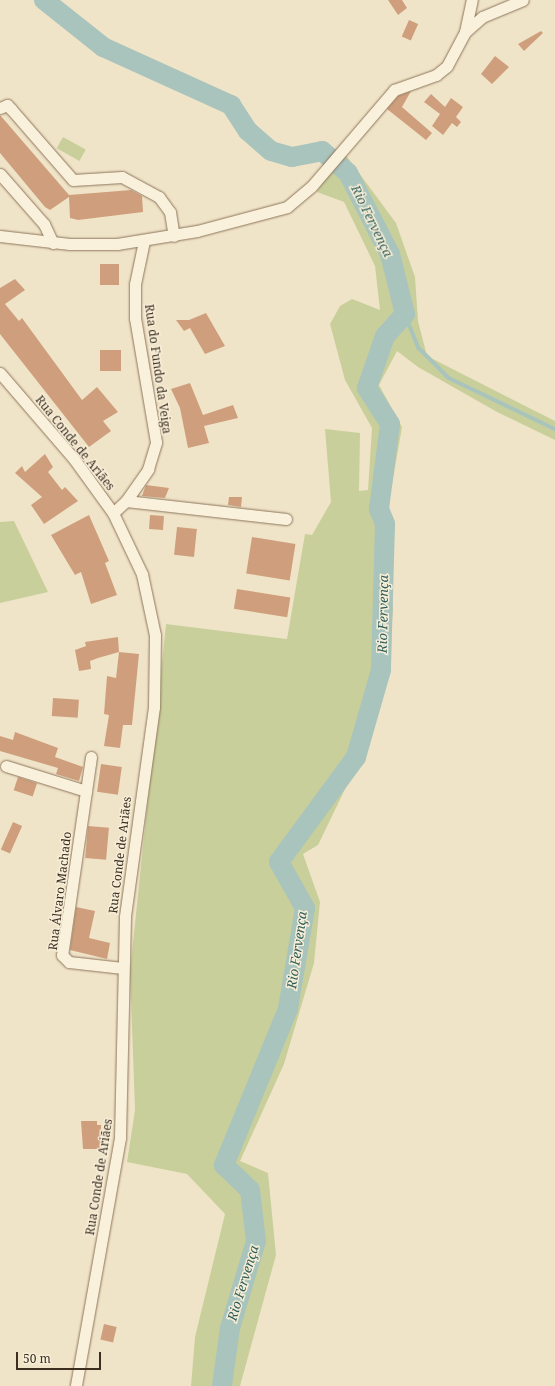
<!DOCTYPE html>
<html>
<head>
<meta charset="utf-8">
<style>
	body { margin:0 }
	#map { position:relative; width:555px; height:1386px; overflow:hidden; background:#f0e4c8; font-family:"Noto Serif",serif }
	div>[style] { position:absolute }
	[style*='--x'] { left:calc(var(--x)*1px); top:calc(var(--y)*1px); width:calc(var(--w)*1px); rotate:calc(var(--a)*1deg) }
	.green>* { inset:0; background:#c9cf9b; transform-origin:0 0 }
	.stream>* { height:3.5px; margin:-1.75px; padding:0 1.75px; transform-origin:1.75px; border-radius:1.75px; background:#a9c4bc }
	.river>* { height:20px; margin:-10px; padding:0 10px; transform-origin:10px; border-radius:10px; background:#a9c4bc }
	.building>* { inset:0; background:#cf9f7d; transform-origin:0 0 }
	.roads { filter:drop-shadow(0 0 1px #8d765c) drop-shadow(0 0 1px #8d765c) }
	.street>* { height:11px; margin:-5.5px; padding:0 5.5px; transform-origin:5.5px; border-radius:5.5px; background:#faf1dc }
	span { translate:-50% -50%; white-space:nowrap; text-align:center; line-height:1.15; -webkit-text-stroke:3px #f7eed8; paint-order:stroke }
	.street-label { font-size:12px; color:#3d2e20 }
	.water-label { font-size:13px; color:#2f5d5a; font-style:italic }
	.scale { position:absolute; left:16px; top:1352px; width:85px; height:18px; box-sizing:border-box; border:2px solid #3d2e20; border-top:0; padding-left:5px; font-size:12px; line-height:14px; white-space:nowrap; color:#3d2e20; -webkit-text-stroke:3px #f7eed8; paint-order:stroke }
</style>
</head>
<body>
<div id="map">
	<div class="green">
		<i style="left:63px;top:137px;width:26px;height:13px;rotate:29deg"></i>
		<i style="clip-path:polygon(342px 150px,396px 223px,415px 277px,418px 321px,427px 356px,555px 421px,555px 440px,497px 412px,418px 367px,397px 351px,379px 385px,402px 427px,388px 508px,393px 611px,386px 687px,364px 750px,318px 845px,303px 854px,320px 902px,314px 963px,284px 1064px,240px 1161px,268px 1173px,276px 1255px,240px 1386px,191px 1386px,195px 1337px,225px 1214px,187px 1174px,127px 1162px,135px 1110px,130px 972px,166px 624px,287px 639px,305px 534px,312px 535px,331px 502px,325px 429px,360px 433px,359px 491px,368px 490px,372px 428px,345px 380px,330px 324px,340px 306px,352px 299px,380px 310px,375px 266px,344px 202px,317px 192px)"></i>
		<i style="clip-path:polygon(14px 521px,48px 592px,0 603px,0 522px)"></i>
	</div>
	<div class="stream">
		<i style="--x:405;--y:314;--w:37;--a:68"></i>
		<i style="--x:419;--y:348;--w:42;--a:45"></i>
		<i style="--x:449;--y:378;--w:118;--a:25.7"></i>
	</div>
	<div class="river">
		<i style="--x:44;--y:0;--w:75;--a:38.5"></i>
		<i style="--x:103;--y:47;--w:141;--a:24.4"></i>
		<i style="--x:231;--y:105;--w:31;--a:57"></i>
		<i style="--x:248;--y:131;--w:30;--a:41"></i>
		<i style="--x:271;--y:151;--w:22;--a:16"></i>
		<i style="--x:292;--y:157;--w:31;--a:-11"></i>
		<i style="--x:322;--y:151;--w:34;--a:40"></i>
		<i style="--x:348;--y:173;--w:91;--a:62.6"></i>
		<i style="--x:390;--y:254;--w:62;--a:76"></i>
		<i style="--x:405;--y:314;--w:30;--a:132"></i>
		<i style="--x:385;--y:336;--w:55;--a:109.1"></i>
		<i style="--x:367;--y:388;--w:43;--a:57.4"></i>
		<i style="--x:390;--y:424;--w:86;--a:97.4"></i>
		<i style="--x:379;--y:509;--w:16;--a:68"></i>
		<i style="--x:385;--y:524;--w:146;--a:91.6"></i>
		<i style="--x:381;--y:670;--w:91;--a:106"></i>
		<i style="--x:356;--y:757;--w:130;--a:126.3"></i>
		<i style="--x:279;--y:862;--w:53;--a:60.5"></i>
		<i style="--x:305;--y:908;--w:102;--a:99.6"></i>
		<i style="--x:288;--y:1009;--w:169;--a:112.3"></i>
		<i style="--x:224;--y:1165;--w:36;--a:44"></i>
		<i style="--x:250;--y:1190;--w:51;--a:83.3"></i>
		<i style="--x:256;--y:1241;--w:91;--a:106.6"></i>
		<i style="--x:230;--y:1328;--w:59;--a:97.9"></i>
	</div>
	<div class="building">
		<i style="clip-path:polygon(388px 0,402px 0,407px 8px,398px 15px)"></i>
		<i style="left:409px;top:20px;width:10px;height:18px;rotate:24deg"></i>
		<i style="clip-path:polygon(541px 31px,543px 33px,524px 51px,518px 44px)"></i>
		<i style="clip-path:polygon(495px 56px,509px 67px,492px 84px,481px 74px)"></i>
		<i style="clip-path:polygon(411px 91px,402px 107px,432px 133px,426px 140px,387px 109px,398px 96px)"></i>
		<i style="clip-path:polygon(431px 94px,445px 107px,451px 98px,463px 107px,456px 117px,461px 122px,457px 127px,452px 123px,443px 135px,432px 126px,440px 114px,424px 102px)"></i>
		<i style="clip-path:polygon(0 115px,69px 195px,131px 190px,142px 196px,143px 212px,78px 220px,70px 218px,69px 197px,50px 210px,45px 207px,0 153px)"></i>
		<i style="left:100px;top:264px;width:19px;height:21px"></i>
		<i style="clip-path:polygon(15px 279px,25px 290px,5px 304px,19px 321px,22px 318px,82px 400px,97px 387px,118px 412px,103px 421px,111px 431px,89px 447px,0 334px,0 288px)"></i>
		<i style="clip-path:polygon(206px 313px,225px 346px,205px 354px,190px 328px,184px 331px,176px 320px,189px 320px)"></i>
		<i style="left:100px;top:350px;width:21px;height:21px"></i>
		<i style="clip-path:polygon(190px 383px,203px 415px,233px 405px,238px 418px,204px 426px,209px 443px,188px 448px,180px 408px,171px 389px)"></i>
		<i style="clip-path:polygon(45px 454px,53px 467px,48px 472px,62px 490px,65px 487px,78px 501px,44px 524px,31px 505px,42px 497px,15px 473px,22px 466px,25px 472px)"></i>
		<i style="clip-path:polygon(146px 485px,169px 488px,165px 498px,142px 496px)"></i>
		<i style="clip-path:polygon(229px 497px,242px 497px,241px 507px,228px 505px)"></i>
		<i style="clip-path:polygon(89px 515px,109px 561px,105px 563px,117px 595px,91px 604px,81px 572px,75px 575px,51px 535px)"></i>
		<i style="left:150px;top:515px;width:14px;height:14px;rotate:4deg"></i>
		<i style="left:177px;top:527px;width:20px;height:28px;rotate:6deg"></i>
		<i style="left:252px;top:537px;width:44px;height:37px;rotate:9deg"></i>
		<i style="left:237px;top:589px;width:54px;height:20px;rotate:9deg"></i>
		<i style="clip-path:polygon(118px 637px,119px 652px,139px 654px,132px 725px,123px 725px,120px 748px,104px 746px,109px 715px,104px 714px,107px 676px,116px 678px,119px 652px,98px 658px,90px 661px,91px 669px,79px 671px,75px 650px,86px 646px,85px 642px)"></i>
		<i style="left:53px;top:698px;width:26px;height:18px;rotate:4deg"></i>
		<i style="clip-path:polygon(15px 732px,58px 748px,55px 757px,83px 767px,79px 781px,56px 774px,58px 768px,0 751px,0 736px,13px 740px)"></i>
		<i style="left:101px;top:764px;width:21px;height:28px;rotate:8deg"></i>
		<i style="left:18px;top:777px;width:20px;height:14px;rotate:18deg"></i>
		<i style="left:13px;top:822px;width:10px;height:30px;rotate:24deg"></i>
		<i style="left:88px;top:826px;width:21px;height:32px;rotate:5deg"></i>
		<i style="clip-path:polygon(76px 907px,95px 911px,89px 938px,110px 943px,107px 959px,70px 950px)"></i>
		<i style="clip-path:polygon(81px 1121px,97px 1121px,97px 1125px,101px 1125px,101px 1149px,83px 1149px)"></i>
		<i style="left:104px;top:1324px;width:13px;height:16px;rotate:13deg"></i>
	</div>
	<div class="roads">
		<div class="street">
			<i style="--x:465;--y:32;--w:23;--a:-41"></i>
			<i style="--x:482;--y:17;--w:44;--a:-22.5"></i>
			<i style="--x:0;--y:108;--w:8;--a:-23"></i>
			<i style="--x:7;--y:105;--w:6;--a:45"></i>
			<i style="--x:11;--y:109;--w:94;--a:48.9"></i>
			<i style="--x:73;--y:180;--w:49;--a:-3.5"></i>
			<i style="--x:122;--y:177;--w:42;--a:28.4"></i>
			<i style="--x:159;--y:197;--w:19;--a:54"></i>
			<i style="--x:170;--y:212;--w:24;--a:81"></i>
			<i style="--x:0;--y:174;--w:67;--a:48.7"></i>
			<i style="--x:44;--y:224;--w:21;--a:65"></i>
			<i style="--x:0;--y:236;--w:70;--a:6.5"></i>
			<i style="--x:70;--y:244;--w:47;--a:0"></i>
			<i style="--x:117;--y:244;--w:81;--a:-9.2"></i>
			<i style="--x:197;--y:231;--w:93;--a:-14.9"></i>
			<i style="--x:287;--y:207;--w:31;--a:-40"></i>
			<i style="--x:311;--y:187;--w:128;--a:-49.4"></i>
			<i style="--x:394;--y:90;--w:45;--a:-19.7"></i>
			<i style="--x:436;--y:75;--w:14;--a:-39"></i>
			<i style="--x:447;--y:66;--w:38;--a:-62"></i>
			<i style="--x:465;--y:32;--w:33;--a:-78"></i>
			<i style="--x:0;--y:373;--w:113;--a:49.3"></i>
			<i style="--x:74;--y:459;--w:67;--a:54.2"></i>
			<i style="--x:113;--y:513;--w:68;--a:64.6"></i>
			<i style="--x:142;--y:574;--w:62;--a:78"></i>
			<i style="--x:155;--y:635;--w:72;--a:90.8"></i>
			<i style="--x:154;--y:707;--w:212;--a:97.9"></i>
			<i style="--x:125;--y:917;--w:221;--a:91.3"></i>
			<i style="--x:120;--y:1138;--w:252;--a:100.1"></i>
			<i style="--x:126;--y:501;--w:161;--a:6.4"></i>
			<i style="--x:113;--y:513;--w:18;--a:-43"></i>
			<i style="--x:126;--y:501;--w:39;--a:-55"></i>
			<i style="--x:148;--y:469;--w:28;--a:-73"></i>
			<i style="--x:156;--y:442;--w:126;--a:-99.6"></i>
			<i style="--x:135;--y:318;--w:34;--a:-90"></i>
			<i style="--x:135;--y:284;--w:44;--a:-78.2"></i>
			<i style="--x:91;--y:757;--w:200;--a:98.3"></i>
			<i style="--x:62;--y:955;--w:10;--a:45"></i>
			<i style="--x:69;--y:962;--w:54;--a:6.3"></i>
			<i style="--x:6;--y:766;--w:84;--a:17.4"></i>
		</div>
	</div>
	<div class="street-label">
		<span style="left:158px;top:369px;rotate:82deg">Rua do Fundo da Veiga</span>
		<span style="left:75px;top:443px;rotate:51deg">Rua Conde de Ariães</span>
		<span style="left:120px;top:855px;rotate:-83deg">Rua Conde de Ariães</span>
		<span style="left:60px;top:891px;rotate:-83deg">Rua Álvaro Machado</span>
		<span style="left:99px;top:1177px;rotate:-81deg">Rua Conde de Ariães</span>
	</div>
	<div class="water-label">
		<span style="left:372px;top:221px;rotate:64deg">Rio Fervença</span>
		<span style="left:383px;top:614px;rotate:-89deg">Rio Fervença</span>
		<span style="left:297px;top:950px;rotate:-82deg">Rio Fervença</span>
		<span style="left:243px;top:1283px;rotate:-73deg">Rio Fervença</span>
	</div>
	<div class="scale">50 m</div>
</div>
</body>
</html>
